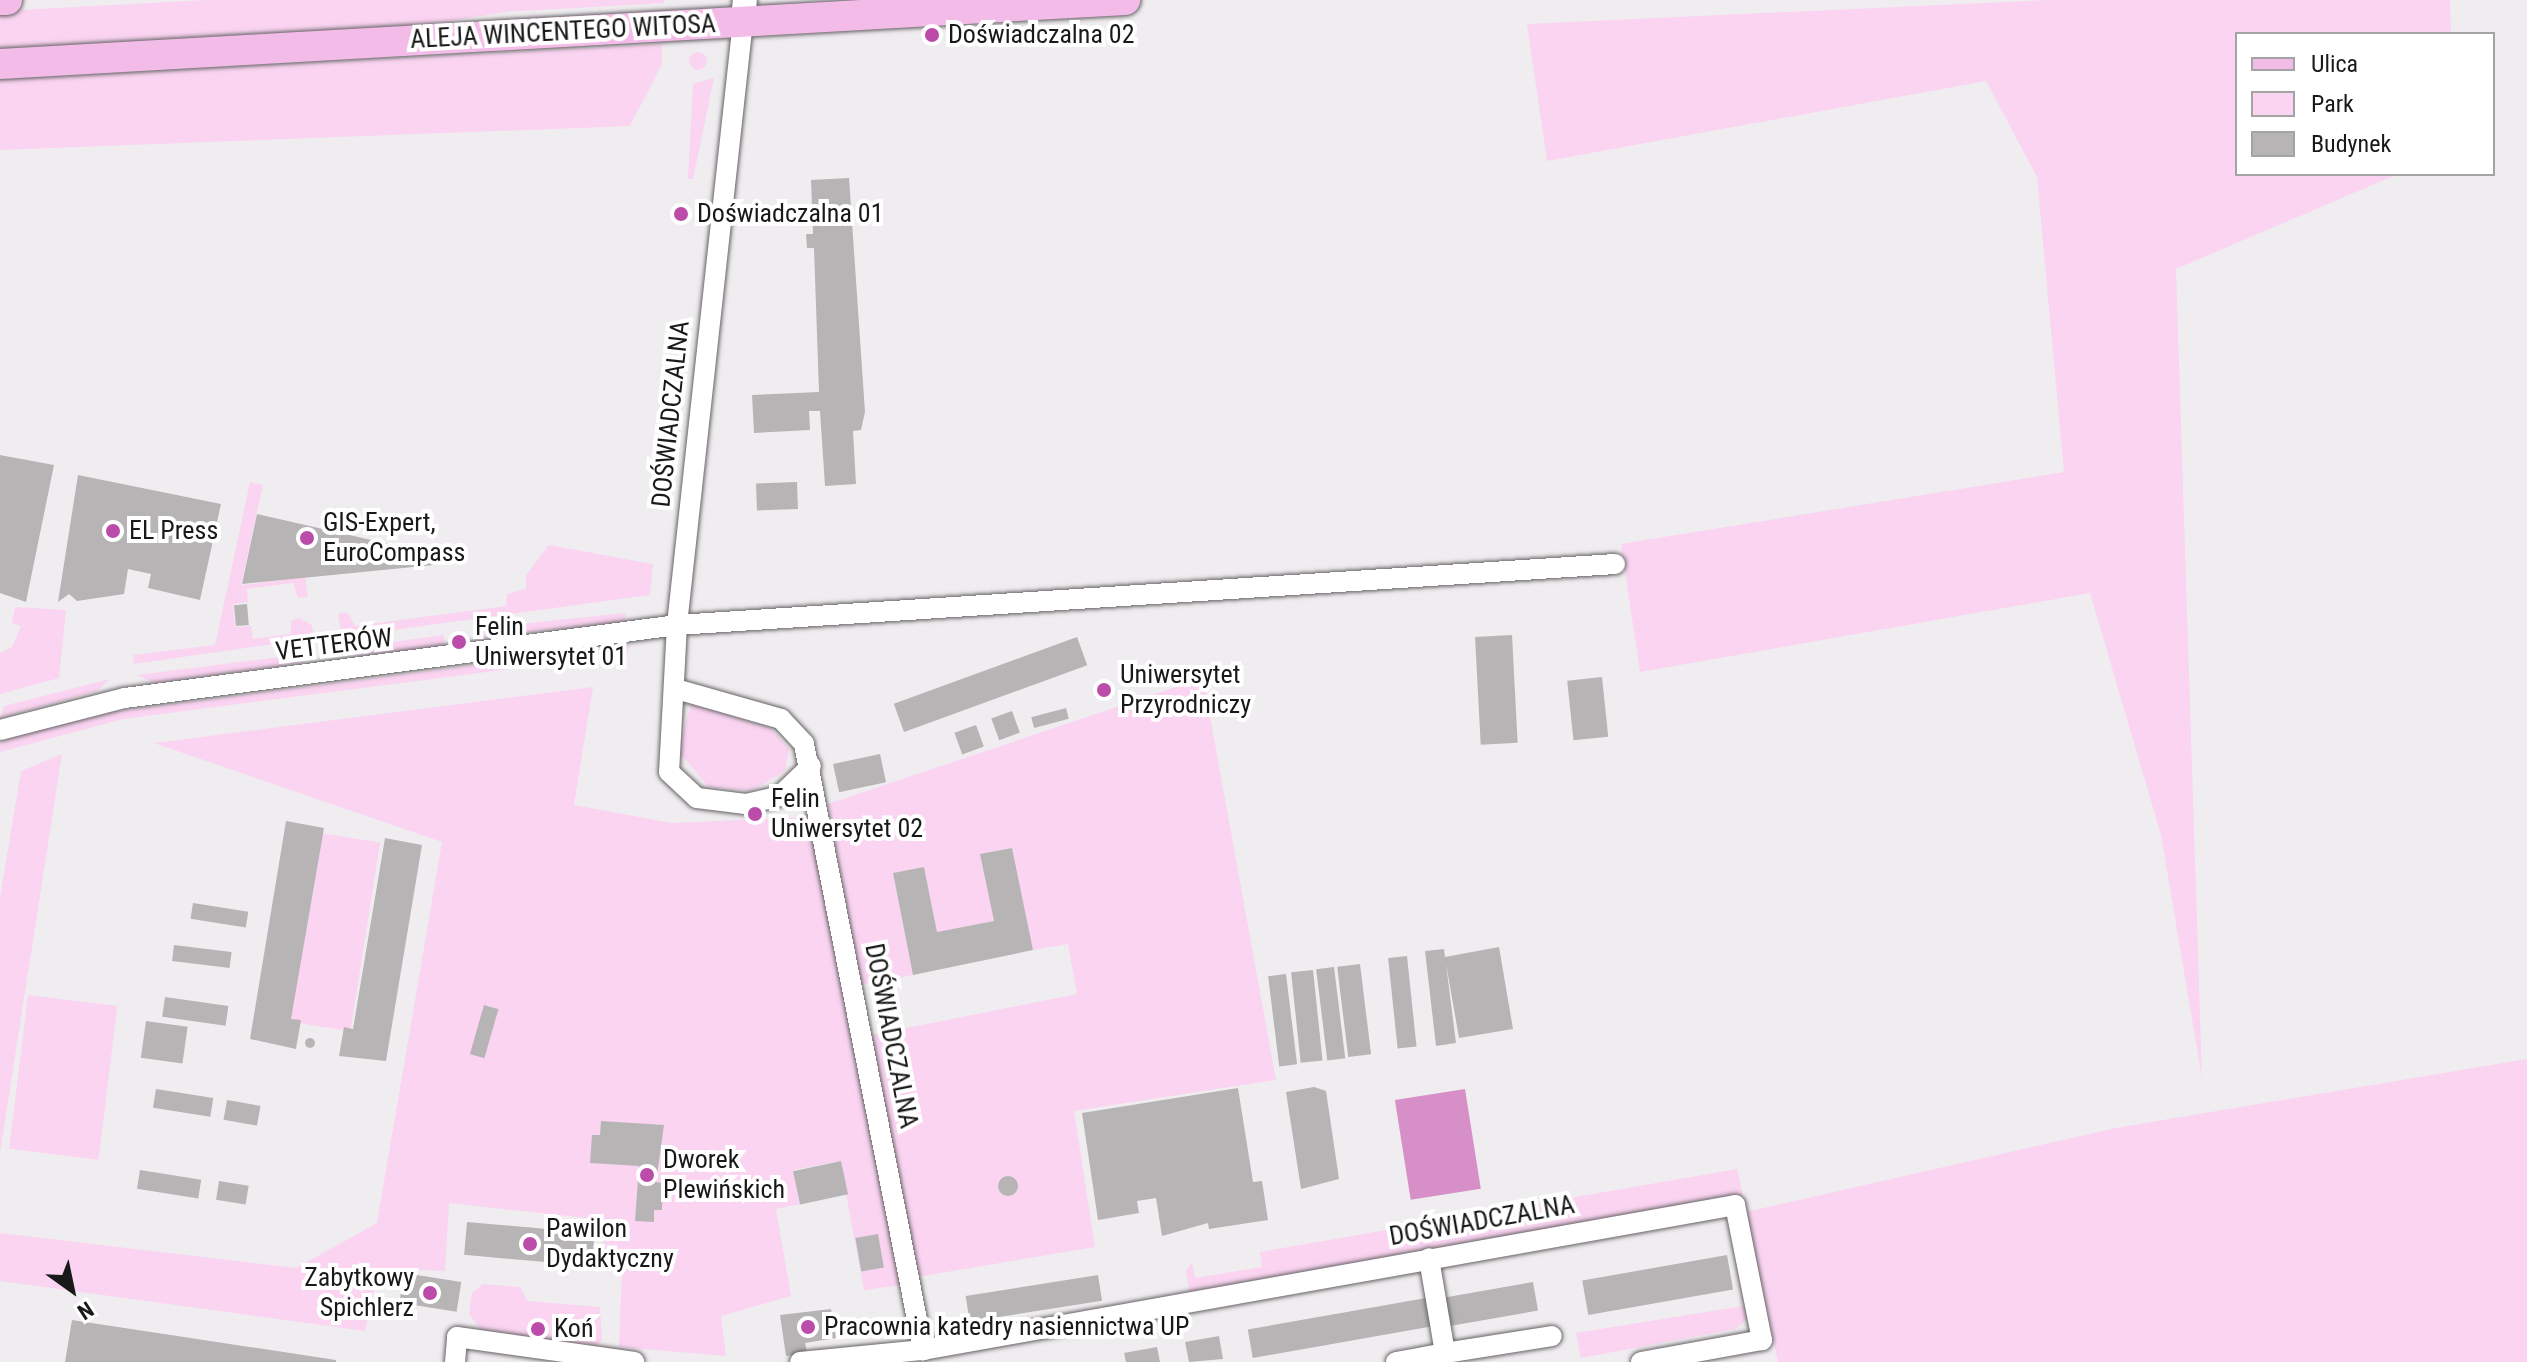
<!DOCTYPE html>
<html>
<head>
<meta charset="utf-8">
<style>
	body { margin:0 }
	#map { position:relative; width:2527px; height:1362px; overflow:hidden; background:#f0edf0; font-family:"Roboto Condensed",sans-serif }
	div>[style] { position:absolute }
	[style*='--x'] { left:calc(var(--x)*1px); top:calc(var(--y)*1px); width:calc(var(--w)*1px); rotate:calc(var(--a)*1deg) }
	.green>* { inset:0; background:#fad4f1; transform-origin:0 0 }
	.round { border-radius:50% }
	.water>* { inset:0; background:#d78fc8; transform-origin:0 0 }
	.building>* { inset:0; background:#b7b4b6; transform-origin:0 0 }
	.roads { filter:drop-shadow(0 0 2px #666365) drop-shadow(0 0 2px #666365) }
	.minor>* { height:20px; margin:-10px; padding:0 10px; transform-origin:10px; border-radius:10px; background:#fff }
	.tertiary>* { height:24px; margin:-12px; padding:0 12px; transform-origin:12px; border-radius:12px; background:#fff }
	.primary>* { height:30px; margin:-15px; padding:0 15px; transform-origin:15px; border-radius:15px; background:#f3bbe8 }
	.dots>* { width:22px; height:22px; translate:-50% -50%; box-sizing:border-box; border:4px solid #fff; border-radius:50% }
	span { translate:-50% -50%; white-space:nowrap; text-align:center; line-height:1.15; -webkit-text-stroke:8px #fff; paint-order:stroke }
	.street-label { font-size:26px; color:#1a191a }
	.poi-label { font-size:26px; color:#1a191a }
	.left { translate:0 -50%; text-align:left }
	.right { translate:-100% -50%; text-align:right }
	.legend { position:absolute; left:2235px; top:32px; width:260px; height:144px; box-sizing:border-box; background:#fff; border:2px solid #a3a3a3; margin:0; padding:10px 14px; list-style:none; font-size:24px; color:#1a191a }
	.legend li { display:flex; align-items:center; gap:16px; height:40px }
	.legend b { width:40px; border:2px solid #a3a3a3 }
	.north { position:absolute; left:32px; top:1250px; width:80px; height:80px; -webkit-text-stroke:6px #fff; paint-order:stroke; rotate:147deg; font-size:22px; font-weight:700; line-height:32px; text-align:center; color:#1a191a }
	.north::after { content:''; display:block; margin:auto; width:28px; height:36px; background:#1a191a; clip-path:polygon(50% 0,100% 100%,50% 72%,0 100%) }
</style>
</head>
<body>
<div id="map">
	<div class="green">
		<i style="clip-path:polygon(206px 0,664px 0,664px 3px,505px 12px,381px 32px,0 55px,0 11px)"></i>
		<i style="clip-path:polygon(2048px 0,2450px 0,2451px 34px,2237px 34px,2237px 174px,2398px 174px,2176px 269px,2202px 1078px,2161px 835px,2090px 593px,1640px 672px,1621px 544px,2064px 472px,2037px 177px,1986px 81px,1547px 161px,1527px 24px)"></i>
		<i style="clip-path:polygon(662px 44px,662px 64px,630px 126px,0 150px,0 79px)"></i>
		<i class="round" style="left:689px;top:52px;width:18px;height:18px"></i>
		<i style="clip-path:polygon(714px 78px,693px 179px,688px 179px,693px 84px)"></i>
		<i style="clip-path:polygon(250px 482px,263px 485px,241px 585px,305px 577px,308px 597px,298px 598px,293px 583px,247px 589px,248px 602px,233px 604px,235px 627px,251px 626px,253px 639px,291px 634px,291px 621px,299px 618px,311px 624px,315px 638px,134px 664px,133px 655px,215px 645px)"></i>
		<i style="clip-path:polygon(549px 545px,653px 564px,650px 595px,342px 637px,338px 614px,347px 612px,355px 626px,506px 606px,507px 594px,526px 589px,526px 575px)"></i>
		<i style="clip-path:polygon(15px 607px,66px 610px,59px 678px,0 694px,0 653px,12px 647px,21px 626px,12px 623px)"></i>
		<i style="left:625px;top:613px;width:9px;height:151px;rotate:84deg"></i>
		<i style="clip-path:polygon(444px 635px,445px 646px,359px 656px,341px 649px)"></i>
		<i style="clip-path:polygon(629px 645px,627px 654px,123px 719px,0 752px,0 742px,19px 735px,112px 712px)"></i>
		<i style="clip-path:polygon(312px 653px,300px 663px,154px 683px,137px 675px)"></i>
		<i style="clip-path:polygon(1203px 678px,1276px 1080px,1074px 1111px,1095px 1247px,917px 1277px,872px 1035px,1077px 994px,1068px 944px,1033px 950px,1011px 848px,981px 854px,994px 921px,937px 932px,924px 867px,893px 873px,913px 975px,861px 985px,828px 804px)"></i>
		<i style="clip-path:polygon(110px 679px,97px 691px,0 718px,4px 706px)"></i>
		<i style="clip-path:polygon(593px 687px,574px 805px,671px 823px,811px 817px,901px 1285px,864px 1290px,840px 1161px,793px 1170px,800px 1204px,776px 1209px,791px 1296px,721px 1316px,726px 1356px,619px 1347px,622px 1269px,601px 1271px,605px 1220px,449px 1203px,445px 1271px,379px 1268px,365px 1331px,0 1281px,0 1233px,296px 1268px,377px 1223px,442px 842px,154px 743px)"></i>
		<i style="clip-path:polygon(691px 704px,771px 728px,789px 749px,785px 771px,751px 791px,709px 787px,678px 751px)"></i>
		<i style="clip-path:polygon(62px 754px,0 1153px,0 897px,21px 771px)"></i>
		<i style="left:320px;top:833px;width:61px;height:191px;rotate:9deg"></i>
		<i style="left:28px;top:995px;width:90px;height:155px;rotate:7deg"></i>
		<i style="clip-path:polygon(2527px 1059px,2527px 1362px,1778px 1362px,1746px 1212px,2116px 1128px)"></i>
		<i style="clip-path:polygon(1737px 1169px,1743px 1196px,1190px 1295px,1186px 1271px,1192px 1263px,1195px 1278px,1262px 1267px,1260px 1252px)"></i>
		<i style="clip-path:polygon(483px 1284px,520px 1287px,528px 1301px,600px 1307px,602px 1339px,595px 1349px,481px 1330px,469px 1314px,472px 1293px)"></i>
		<i style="clip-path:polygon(1749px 1305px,1747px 1319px,1735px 1329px,1581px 1358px,1576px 1333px)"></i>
	</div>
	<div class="water">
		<i style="left:1465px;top:1089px;width:101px;height:71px;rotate:81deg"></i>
	</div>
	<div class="building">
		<i style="clip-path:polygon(849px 178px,865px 412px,861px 430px,853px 431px,856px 484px,825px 486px,820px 411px,809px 411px,810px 430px,754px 433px,752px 395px,819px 392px,814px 248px,807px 248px,806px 234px,813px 234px,811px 180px)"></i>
		<i style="clip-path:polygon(0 455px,54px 465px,26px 602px,0 593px)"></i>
		<i style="clip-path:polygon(78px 475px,221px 504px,200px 600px,148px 588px,151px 574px,128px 569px,124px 594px,77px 601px,69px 594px,58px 602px)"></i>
		<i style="left:797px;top:482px;width:27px;height:41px;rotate:88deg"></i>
		<i style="clip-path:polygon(257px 514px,464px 561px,464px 562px,242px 584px)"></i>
		<i style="left:247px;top:604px;width:21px;height:13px;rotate:85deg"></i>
		<i style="left:1512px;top:635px;width:108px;height:37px;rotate:87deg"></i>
		<i style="left:1077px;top:637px;width:30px;height:195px;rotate:70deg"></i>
		<i style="left:1602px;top:677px;width:60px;height:35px;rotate:84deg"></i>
		<i style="left:1066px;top:708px;width:11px;height:36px;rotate:75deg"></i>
		<i style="left:1012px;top:711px;width:23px;height:22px;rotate:70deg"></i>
		<i style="left:976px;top:725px;width:23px;height:23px;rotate:70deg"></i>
		<i style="left:880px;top:754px;width:29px;height:48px;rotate:78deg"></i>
		<i style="clip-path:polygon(286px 821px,324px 828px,291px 1019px,301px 1020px,296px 1049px,250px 1039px)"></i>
		<i style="clip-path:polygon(385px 838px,422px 845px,386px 1061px,339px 1056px,344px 1027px,353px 1029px)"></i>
		<i style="clip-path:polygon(1012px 848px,1033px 950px,913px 975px,893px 873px,924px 867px,937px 932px,994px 921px,980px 854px)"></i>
		<i style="left:193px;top:903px;width:56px;height:16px;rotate:9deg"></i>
		<i style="left:174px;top:945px;width:58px;height:16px;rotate:7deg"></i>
		<i style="clip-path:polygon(1499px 947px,1513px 1029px,1459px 1038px,1446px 964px,1456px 1043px,1436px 1046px,1425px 951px,1444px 949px,1445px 957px)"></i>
		<i style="left:1407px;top:956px;width:91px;height:19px;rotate:84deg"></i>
		<i style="left:1360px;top:964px;width:91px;height:23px;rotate:83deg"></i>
		<i style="left:1334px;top:967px;width:92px;height:18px;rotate:83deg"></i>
		<i style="left:1313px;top:970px;width:91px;height:22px;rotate:84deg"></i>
		<i style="left:1286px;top:974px;width:91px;height:18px;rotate:83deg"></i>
		<i style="left:165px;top:997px;width:64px;height:20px;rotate:8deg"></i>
		<i style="left:484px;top:1005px;width:15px;height:51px;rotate:16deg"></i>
		<i style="left:146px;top:1021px;width:42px;height:37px;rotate:8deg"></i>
		<i class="round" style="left:305px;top:1038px;width:10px;height:10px"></i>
		<i style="clip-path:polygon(1314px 1087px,1326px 1091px,1339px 1179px,1301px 1189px,1286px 1092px)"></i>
		<i style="clip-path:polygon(1238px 1088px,1253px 1182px,1262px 1181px,1268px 1220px,1209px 1229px,1208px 1223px,1162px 1236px,1156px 1198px,1137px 1201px,1139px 1213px,1098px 1220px,1082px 1113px)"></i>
		<i style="left:156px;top:1089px;width:58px;height:19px;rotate:9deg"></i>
		<i style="left:227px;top:1100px;width:34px;height:20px;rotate:10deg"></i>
		<i style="clip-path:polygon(601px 1121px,664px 1125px,656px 1182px,663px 1183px,662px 1210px,654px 1210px,654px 1222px,635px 1221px,639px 1166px,590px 1163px,592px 1135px,600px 1135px)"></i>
		<i style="left:841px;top:1161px;width:34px;height:49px;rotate:78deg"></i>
		<i style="left:140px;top:1170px;width:62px;height:19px;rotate:9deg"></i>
		<i class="round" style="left:998px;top:1176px;width:20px;height:20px"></i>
		<i style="left:219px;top:1181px;width:30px;height:19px;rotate:9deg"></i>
		<i style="left:467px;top:1222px;width:128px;height:33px;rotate:5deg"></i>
		<i style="left:878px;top:1234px;width:34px;height:23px;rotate:80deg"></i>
		<i style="left:1727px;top:1255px;width:35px;height:147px;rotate:80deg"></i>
		<i style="left:404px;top:1273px;width:58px;height:30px;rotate:9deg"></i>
		<i style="left:1098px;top:1275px;width:26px;height:134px;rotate:81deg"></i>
		<i style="left:1533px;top:1282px;width:29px;height:91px;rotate:80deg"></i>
		<i style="left:1426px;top:1298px;width:29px;height:181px;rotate:80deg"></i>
		<i style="clip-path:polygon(831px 1309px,836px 1338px,805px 1343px,807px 1353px,786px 1356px,780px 1315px)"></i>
		<i style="clip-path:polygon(72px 1320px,336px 1360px,336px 1362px,65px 1362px)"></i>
		<i style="clip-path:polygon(1219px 1336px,1223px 1359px,1189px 1362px,1185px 1342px)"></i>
		<i style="clip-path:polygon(1157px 1347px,1160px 1362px,1126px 1362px,1124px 1353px)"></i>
	</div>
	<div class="roads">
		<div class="minor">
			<i style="--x:743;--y:21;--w:608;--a:96.24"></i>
			<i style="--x:677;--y:625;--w:147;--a:93.1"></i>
			<i style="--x:669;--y:772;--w:38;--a:43"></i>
			<i style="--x:697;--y:798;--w:49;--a:7"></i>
			<i style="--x:746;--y:804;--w:35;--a:-13"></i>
			<i style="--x:780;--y:796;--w:43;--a:-44.1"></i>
			<i style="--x:676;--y:689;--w:109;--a:15.9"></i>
			<i style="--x:781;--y:719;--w:34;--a:47"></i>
			<i style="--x:804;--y:744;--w:618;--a:78.89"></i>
			<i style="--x:923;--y:1350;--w:825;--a:-10.12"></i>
			<i style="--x:1735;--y:1205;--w:138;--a:78.7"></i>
			<i style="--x:1762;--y:1340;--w:123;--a:169.7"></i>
			<i style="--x:0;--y:730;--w:129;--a:-14.4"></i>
			<i style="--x:125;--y:698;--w:557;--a:-7.53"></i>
			<i style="--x:677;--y:625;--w:940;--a:-3.72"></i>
			<i style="--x:1445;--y:1353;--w:108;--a:-9"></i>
			<i style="--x:455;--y:1362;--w:25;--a:-85"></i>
			<i style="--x:457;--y:1337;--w:179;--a:8"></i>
			<i style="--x:800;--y:1362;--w:124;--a:-5.6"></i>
			<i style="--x:1396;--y:1362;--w:50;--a:-10.4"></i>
			<i style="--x:1445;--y:1353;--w:96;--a:-99.6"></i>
		</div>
		<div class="tertiary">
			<i style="--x:743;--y:21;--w:21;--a:-85"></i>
		</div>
		<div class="primary">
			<i style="--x:0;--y:0;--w:7;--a:0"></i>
			<i style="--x:0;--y:64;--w:1127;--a:-3.26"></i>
		</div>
	</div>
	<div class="dots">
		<i style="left:932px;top:35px;background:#bb4ca9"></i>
		<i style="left:681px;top:214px;background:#bb4ca9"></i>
		<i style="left:113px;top:531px;background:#bb4ca9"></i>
		<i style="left:307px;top:538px;background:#bb4ca9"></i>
		<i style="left:459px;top:642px;background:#bb4ca9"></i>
		<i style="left:1104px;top:690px;background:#bb4ca9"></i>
		<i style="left:755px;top:814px;background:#bb4ca9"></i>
		<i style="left:647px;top:1175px;background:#bb4ca9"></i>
		<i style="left:530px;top:1244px;background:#bb4ca9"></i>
		<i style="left:430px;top:1293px;background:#bb4ca9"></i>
		<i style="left:808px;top:1327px;background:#bb4ca9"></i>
		<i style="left:538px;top:1329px;background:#bb4ca9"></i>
	</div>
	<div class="street-label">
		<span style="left:563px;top:32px;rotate:-3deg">ALEJA WINCENTEGO WITOSA</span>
		<span style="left:671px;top:414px;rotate:-84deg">DOŚWIADCZALNA</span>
		<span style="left:334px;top:645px;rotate:-7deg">VETTERÓW</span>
		<span style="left:891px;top:1036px;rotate:79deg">DOŚWIADCZALNA</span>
		<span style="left:1482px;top:1221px;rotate:-10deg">DOŚWIADCZALNA</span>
	</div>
	<div class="poi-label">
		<span class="left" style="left:948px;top:35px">Doświadczalna 02</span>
		<span class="left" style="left:697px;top:214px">Doświadczalna 01</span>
		<span class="left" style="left:323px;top:538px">GIS-Expert,<br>EuroCompass</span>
		<span class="left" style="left:129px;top:531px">EL Press</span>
		<span class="left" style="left:475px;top:642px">Felin<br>Uniwersytet 01</span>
		<span class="left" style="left:1120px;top:690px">Uniwersytet<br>Przyrodniczy</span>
		<span class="left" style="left:771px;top:814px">Felin<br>Uniwersytet 02</span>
		<span class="left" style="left:663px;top:1175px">Dworek<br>Plewińskich</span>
		<span class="left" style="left:546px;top:1244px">Pawilon<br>Dydaktyczny</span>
		<span class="right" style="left:414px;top:1293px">Zabytkowy<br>Spichlerz</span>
		<span class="left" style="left:824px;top:1327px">Pracownia katedry nasiennictwa UP</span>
		<span class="left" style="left:554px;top:1329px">Koń</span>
	</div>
	<ul class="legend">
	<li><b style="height:10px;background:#f3bbe8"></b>Ulica</li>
	<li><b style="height:22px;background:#fad4f1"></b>Park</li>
	<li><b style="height:22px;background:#b7b4b6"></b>Budynek</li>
	</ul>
	<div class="north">N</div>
</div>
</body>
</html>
